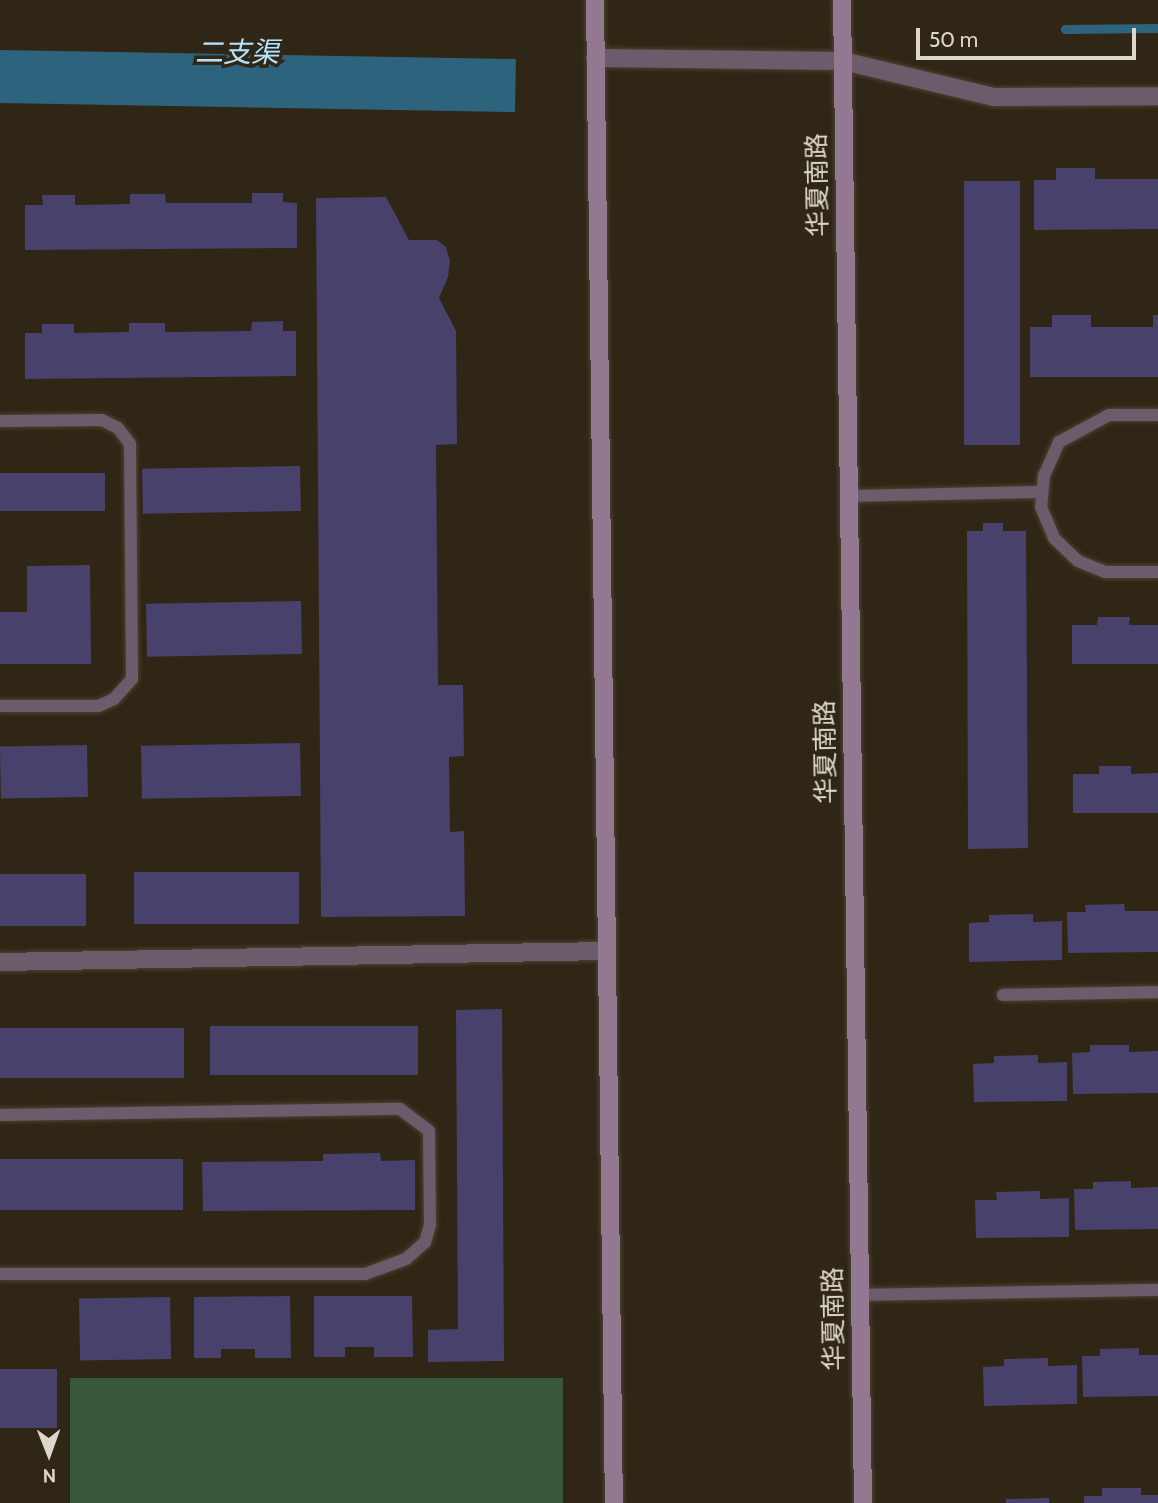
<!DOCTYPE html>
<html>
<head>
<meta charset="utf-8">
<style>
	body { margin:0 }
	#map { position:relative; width:1158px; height:1503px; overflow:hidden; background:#302615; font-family:Cabin,"Noto Sans SC",sans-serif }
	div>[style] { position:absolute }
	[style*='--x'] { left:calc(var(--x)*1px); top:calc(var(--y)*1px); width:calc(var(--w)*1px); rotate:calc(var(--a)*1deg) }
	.green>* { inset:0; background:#39573d; transform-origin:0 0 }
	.water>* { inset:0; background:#2e637e; transform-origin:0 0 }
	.stream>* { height:9px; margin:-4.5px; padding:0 4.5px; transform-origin:4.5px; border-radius:4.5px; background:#2e637e }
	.building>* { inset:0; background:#48416c; transform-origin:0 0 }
	.roads { filter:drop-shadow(0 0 2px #4c4232) drop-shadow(0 0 2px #4c4232) }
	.lane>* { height:12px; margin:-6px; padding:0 6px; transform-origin:6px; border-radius:6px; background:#6b5b6b }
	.street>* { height:18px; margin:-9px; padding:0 9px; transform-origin:9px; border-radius:9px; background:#6b5b6b }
	.secondary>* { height:18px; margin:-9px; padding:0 9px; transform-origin:9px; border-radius:9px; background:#927891 }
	span { translate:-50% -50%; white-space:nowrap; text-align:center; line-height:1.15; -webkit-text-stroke:7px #302615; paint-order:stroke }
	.street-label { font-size:26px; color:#ddd6cc }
	.water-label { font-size:28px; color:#b5e3fe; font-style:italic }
	.north { position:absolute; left:14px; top:1419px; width:70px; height:70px; -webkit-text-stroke:5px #302615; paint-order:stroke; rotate:179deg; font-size:19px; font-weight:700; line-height:28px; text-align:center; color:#ddd6cc }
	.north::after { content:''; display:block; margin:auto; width:24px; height:32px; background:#ddd6cc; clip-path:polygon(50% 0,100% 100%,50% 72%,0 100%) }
	.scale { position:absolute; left:916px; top:28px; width:220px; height:32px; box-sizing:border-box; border:4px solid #ddd6cc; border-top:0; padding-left:9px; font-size:21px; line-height:24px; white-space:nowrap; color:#ddd6cc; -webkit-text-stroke:5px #302615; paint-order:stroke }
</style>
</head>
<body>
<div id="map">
	<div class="green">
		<i style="left:563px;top:1378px;width:125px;height:493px;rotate:90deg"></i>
	</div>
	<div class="water">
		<i style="left:0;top:50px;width:516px;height:53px;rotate:1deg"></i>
	</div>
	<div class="stream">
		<i style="--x:1065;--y:29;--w:93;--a:-0.6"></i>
	</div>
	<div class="building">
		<i style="clip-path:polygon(1056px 168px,1095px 168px,1095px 179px,1158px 179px,1158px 229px,1034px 230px,1034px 180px,1056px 180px)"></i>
		<i style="left:1020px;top:181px;width:264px;height:56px;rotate:90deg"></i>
		<i style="clip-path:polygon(252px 193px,283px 193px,283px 202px,297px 203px,297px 248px,25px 250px,25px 205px,43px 205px,42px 195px,75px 195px,75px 205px,130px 204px,130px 194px,165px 194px,166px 203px,252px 203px)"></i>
		<i style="clip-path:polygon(386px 197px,409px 240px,437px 240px,446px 247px,450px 261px,448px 277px,439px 298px,456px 331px,457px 444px,436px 445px,438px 685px,463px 685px,464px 756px,449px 757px,450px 832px,464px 831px,465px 916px,321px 917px,316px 198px)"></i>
		<i style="clip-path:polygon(1052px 315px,1091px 315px,1091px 327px,1153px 327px,1153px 315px,1158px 315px,1158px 377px,1030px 377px,1030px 327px,1052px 327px)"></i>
		<i style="clip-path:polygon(283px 321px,283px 331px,296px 331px,296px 376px,25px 379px,25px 333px,42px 333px,42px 324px,74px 324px,74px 333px,129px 332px,129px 323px,165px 323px,165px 332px,251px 331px,252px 322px)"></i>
		<i style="left:300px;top:466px;width:45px;height:158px;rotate:89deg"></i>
		<i style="left:105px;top:473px;width:38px;height:105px;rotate:90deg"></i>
		<i style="clip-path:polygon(983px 523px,1003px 523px,1003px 531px,1026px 531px,1028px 848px,968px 849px,967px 531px,983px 531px)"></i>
		<i style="clip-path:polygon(90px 565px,91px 664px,0 664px,0 612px,27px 612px,27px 566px)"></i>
		<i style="left:301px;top:601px;width:53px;height:155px;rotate:89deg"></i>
		<i style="clip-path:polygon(1098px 617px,1130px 617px,1129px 625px,1158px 625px,1158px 664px,1072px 664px,1072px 625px,1097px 625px)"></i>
		<i style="left:300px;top:743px;width:53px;height:159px;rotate:89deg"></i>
		<i style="left:87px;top:745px;width:52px;height:87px;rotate:89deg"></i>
		<i style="clip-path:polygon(1099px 766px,1131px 766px,1131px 774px,1158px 773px,1158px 813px,1073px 813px,1073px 774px,1099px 774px)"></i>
		<i style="left:299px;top:872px;width:52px;height:165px;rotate:90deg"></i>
		<i style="left:86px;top:874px;width:52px;height:86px;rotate:90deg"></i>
		<i style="clip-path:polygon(1124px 904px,1125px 911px,1158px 911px,1158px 952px,1068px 953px,1067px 912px,1086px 912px,1085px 905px)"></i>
		<i style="clip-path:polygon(1033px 914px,1033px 922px,1062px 921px,1062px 960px,969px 962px,969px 923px,989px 922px,989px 915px)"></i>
		<i style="clip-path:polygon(502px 1009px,504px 1361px,428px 1362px,428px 1330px,458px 1329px,456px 1010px)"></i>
		<i style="left:418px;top:1026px;width:49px;height:208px;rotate:90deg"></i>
		<i style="left:184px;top:1028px;width:50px;height:184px;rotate:90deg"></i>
		<i style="clip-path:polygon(1090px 1045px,1129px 1045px,1129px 1052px,1158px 1051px,1158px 1093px,1073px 1094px,1072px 1053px,1090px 1052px)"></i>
		<i style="clip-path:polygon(1038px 1055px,1038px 1063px,1067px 1062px,1067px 1101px,974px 1102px,973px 1064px,994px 1063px,994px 1056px)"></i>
		<i style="clip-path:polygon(380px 1153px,381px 1161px,415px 1160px,415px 1210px,203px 1211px,202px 1162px,323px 1161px,323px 1154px)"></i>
		<i style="left:183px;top:1159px;width:51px;height:183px;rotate:90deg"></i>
		<i style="clip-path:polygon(1131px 1181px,1131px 1188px,1158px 1187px,1158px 1229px,1075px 1230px,1074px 1189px,1093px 1189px,1093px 1182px)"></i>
		<i style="clip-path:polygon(1040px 1191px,1040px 1199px,1069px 1198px,1069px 1237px,976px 1238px,975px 1200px,997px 1200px,996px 1192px)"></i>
		<i style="clip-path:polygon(290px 1296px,291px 1358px,255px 1358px,255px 1349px,221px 1349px,221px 1358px,194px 1358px,194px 1297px)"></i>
		<i style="clip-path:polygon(314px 1296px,412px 1296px,413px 1357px,374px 1357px,374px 1347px,345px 1347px,345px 1357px,314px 1357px)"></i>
		<i style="left:170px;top:1297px;width:62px;height:91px;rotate:89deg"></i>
		<i style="clip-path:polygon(1139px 1348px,1139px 1355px,1158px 1355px,1158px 1396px,1083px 1397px,1082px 1356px,1100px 1356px,1100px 1349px)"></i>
		<i style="clip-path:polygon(1048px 1358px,1048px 1366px,1077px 1365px,1077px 1404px,984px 1406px,983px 1367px,1004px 1366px,1004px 1359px)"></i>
		<i style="left:0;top:1369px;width:57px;height:59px"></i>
		<i style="clip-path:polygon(1102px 1488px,1141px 1488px,1141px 1495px,1158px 1495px,1158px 1503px,1084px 1503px,1084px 1496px,1102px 1496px)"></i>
		<i style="clip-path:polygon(1049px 1498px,1049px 1503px,1006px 1503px,1006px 1499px)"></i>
	</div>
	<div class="roads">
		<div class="lane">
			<i style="--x:1158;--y:415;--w:49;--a:180"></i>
			<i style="--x:1109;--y:415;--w:57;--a:151.6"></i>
			<i style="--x:1059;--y:442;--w:36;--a:114"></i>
			<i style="--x:1044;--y:475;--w:32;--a:95"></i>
			<i style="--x:1041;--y:507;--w:34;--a:67"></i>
			<i style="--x:1054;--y:538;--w:33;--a:44"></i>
			<i style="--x:1078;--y:561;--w:29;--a:22"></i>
			<i style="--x:1105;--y:572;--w:53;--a:0"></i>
			<i style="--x:0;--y:421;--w:102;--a:-0.6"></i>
			<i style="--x:102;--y:420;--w:18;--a:27"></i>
			<i style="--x:118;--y:428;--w:20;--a:53"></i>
			<i style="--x:130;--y:444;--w:235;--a:89.5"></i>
			<i style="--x:132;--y:679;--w:27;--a:132"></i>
			<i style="--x:114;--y:699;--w:17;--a:156"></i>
			<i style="--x:98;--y:706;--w:98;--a:180"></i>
			<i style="--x:849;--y:496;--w:193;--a:-1.2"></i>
			<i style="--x:1003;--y:995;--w:155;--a:-1.1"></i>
			<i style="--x:0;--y:1115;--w:400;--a:-0.9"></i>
			<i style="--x:400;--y:1109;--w:36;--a:37"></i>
			<i style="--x:429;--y:1131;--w:94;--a:89.4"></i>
			<i style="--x:430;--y:1225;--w:18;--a:106"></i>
			<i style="--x:425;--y:1242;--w:25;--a:138"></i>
			<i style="--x:406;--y:1259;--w:44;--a:159.9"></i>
			<i style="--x:365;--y:1274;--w:365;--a:180"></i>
			<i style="--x:860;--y:1295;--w:298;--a:-1"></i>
		</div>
		<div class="street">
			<i style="--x:595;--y:58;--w:248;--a:0.7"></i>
			<i style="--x:843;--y:61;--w:155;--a:13.4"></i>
			<i style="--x:994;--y:97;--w:164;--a:-0.3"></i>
			<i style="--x:0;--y:962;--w:607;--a:-1.04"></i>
		</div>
		<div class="secondary">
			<i style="--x:595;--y:0;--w:1503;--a:89.28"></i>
			<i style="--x:842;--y:0;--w:1503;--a:89.2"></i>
		</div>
	</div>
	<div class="street-label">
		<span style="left:818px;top:185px;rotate:-91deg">华夏南路</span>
		<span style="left:826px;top:752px;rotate:-91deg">华夏南路</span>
		<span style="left:834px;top:1319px;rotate:-91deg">华夏南路</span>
	</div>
	<div class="water-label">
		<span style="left:237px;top:52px">二支渠</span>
	</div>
	<div class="north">N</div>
	<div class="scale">50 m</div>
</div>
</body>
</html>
